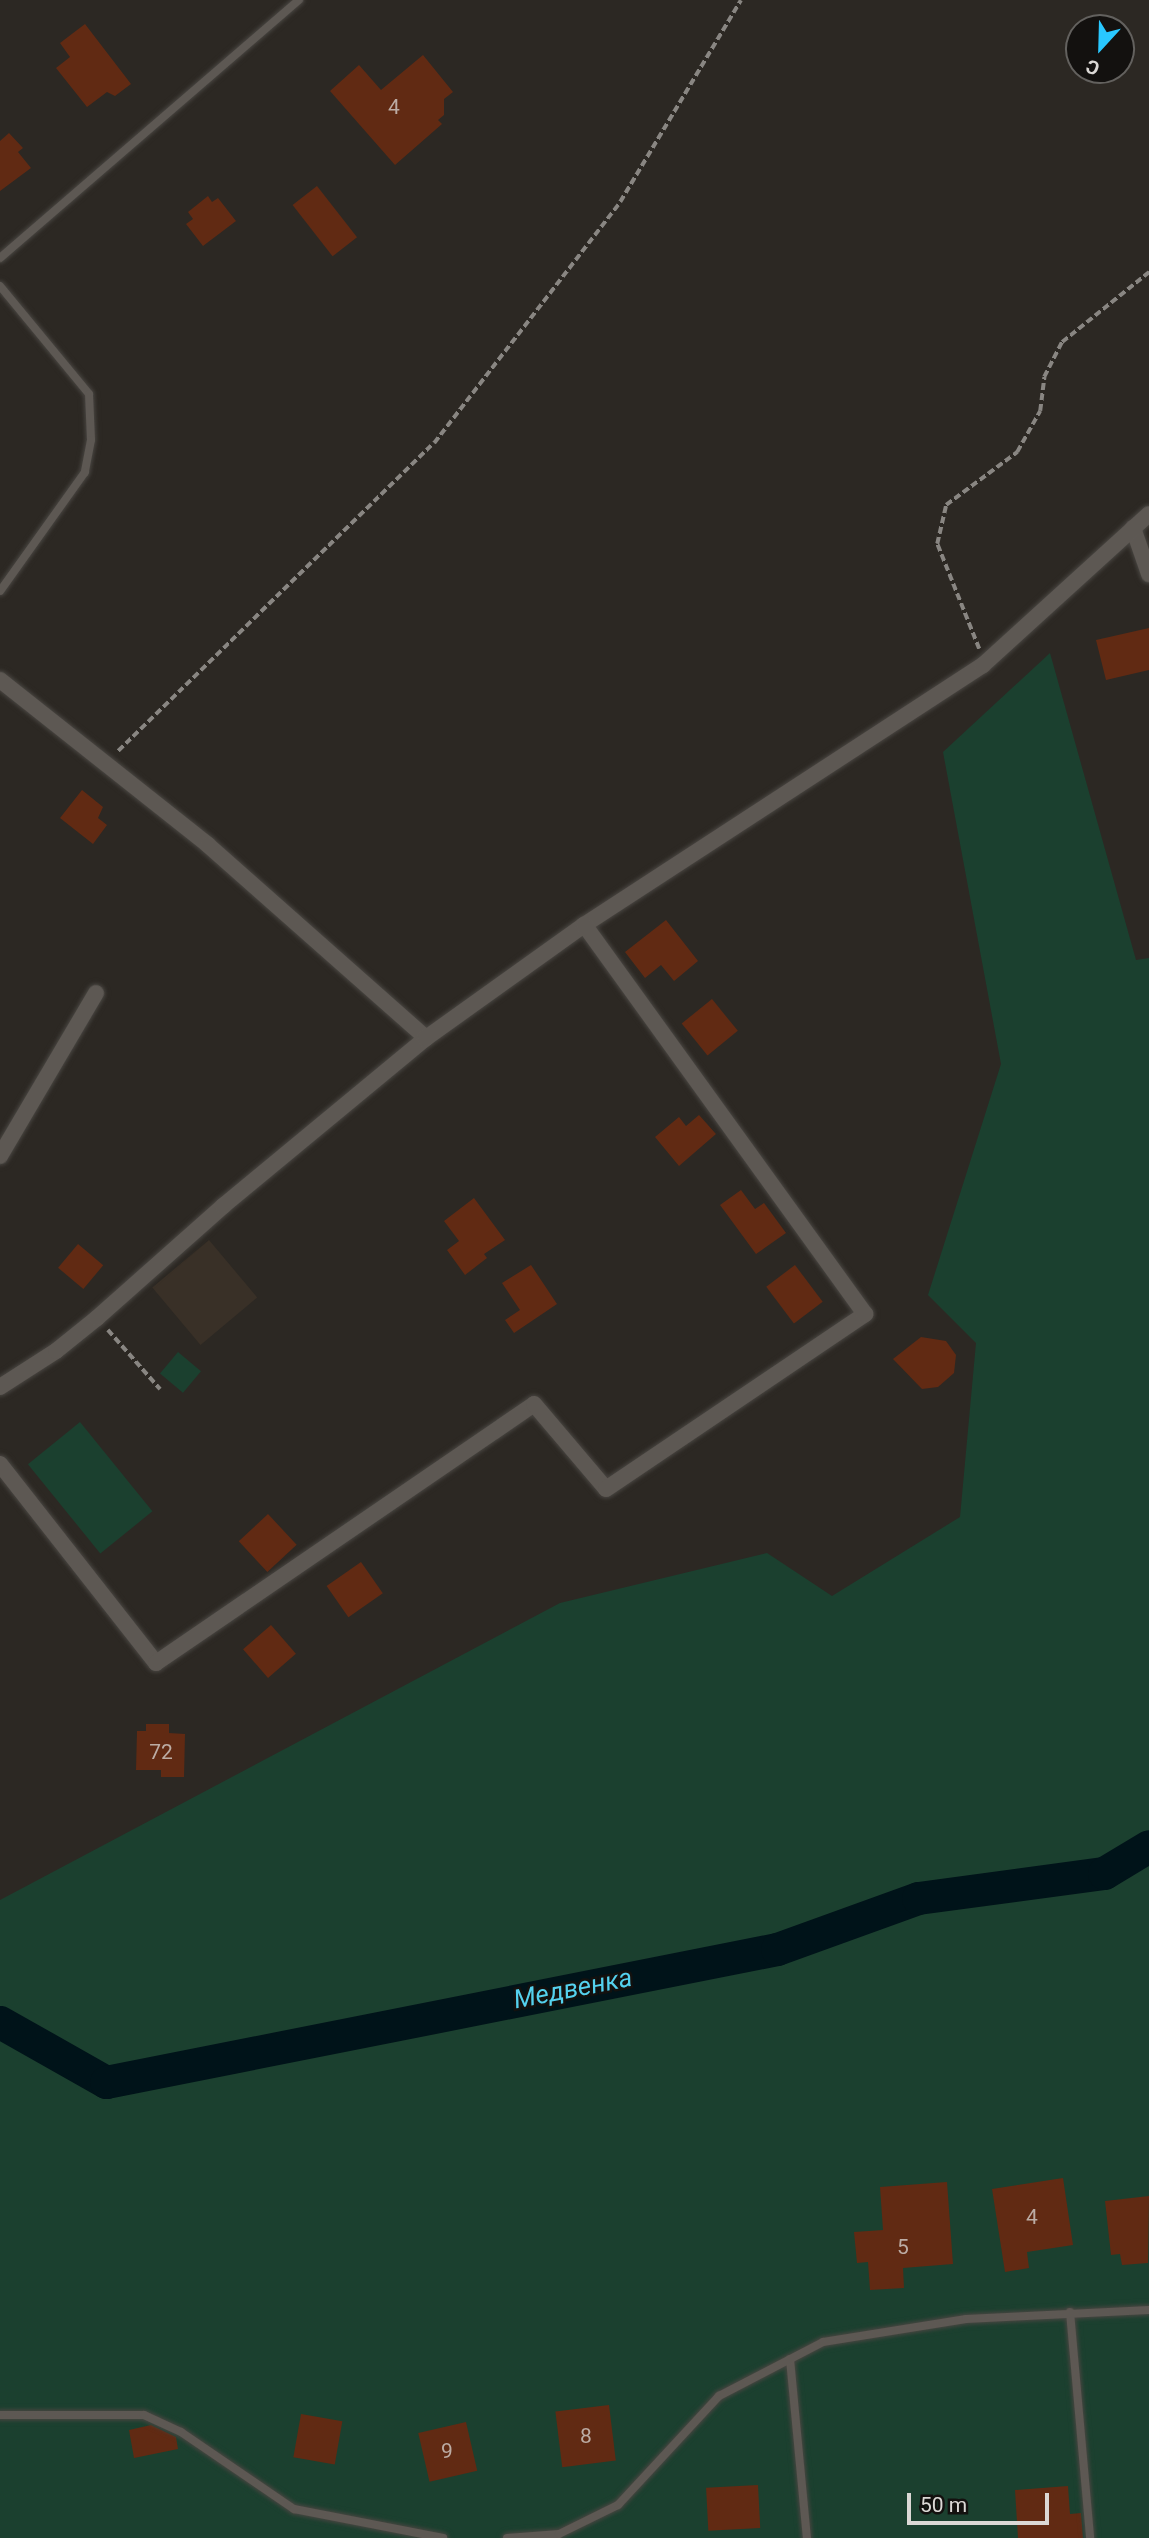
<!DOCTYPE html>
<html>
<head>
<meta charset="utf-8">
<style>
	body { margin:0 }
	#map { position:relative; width:1149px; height:2538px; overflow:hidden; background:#2c2823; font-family:Roboto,sans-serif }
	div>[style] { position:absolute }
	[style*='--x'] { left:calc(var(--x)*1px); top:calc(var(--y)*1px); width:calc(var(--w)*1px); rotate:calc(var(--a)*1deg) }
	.built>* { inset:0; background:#393027; transform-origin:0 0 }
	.green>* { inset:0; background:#1b402f; transform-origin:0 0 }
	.river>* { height:33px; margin:-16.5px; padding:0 16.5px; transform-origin:16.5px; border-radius:16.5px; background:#001319 }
	.building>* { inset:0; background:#612a13; transform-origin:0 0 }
	.path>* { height:3.5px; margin-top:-1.75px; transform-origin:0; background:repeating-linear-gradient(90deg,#898682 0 7px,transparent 0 10.5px) }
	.roads { filter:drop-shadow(0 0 2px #484541) drop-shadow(0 0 2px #484541) }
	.lane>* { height:8px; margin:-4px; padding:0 4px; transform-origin:4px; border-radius:4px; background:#5d5853 }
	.street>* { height:16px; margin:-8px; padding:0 8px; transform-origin:8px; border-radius:8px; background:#5d5853 }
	span { translate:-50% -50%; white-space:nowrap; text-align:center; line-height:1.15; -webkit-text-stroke:5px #13110f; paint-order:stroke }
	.number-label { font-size:21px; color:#bcaca4 }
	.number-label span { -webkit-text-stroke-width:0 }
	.water-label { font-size:26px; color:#54d1ee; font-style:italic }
	.north { position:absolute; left:1065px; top:14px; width:70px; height:70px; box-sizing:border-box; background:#13110f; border:2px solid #63615e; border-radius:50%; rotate:202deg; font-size:19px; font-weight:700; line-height:28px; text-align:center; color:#dbd8d5 }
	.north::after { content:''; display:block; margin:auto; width:24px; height:32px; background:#29c8ff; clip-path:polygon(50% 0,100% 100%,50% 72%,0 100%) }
	.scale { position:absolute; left:907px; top:2493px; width:142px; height:32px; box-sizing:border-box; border:4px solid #dbd8d5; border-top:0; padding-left:9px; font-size:21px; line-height:24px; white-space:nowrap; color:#dbd8d5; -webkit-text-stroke:5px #13110f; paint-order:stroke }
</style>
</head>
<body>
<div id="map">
	<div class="built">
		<i style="left:209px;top:1240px;width:75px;height:74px;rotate:50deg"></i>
	</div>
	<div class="green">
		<i style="clip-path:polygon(1050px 653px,1136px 960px,1149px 958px,1149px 2538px,0 2538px,0 1900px,560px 1603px,767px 1553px,832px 1596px,960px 1517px,976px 1343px,928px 1295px,1001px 1064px,943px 752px)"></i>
		<i style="left:178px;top:1352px;width:30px;height:28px;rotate:40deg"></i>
		<i style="left:80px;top:1422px;width:115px;height:67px;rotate:51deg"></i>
	</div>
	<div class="river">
		<i style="--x:0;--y:2022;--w:122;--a:29.5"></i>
		<i style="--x:106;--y:2082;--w:684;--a:-11.21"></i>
		<i style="--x:777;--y:1949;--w:150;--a:-19.9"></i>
		<i style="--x:918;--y:1898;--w:188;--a:-7.7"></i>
		<i style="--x:1104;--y:1873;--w:52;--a:-31"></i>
	</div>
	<div class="building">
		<i style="clip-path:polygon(85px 24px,131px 84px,115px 96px,107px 92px,87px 107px,56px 68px,70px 57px,60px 43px)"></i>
		<i style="clip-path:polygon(423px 55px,453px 92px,444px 99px,444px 115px,438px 120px,442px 124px,395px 165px,330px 91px,359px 65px,381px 90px)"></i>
		<i style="clip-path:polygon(9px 133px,23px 148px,18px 152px,31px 168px,0 191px,0 141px)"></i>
		<i style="left:317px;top:186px;width:65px;height:31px;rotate:52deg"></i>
		<i style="clip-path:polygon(208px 196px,212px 202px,218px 198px,236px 221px,203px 246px,186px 224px,193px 219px,188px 212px)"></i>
		<i style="clip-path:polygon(1149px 628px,1149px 670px,1106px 680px,1096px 640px)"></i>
		<i style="clip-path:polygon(82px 790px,103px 807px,98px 818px,107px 825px,93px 844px,60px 818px)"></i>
		<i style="clip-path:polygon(666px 920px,698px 961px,674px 981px,661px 965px,645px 978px,625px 952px)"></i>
		<i style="left:712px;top:999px;width:41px;height:39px;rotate:51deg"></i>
		<i style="clip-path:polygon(699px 1115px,716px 1134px,679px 1166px,655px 1137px,679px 1117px,686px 1126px)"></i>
		<i style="clip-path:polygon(741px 1190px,755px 1209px,764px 1203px,786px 1233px,756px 1254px,720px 1205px)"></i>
		<i style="clip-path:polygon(474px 1198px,505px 1240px,484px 1254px,487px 1258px,465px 1275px,447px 1250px,459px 1241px,444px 1221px)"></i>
		<i style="left:78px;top:1244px;width:33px;height:31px;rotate:40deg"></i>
		<i style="clip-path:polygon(531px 1265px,557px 1304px,514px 1333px,505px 1320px,520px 1310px,502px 1283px)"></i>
		<i style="left:795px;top:1265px;width:46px;height:36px;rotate:53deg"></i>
		<i style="clip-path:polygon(921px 1337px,946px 1341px,956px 1355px,954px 1373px,938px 1387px,922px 1389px,893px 1359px)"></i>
		<i style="left:268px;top:1514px;width:42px;height:40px;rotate:47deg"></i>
		<i style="left:361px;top:1562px;width:38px;height:42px;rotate:55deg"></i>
		<i style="left:271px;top:1625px;width:38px;height:37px;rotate:49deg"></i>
		<i style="clip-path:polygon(146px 1724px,169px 1724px,169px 1733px,185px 1734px,184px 1777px,161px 1777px,161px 1770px,136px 1770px,137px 1731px,146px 1731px)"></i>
		<i style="clip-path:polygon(1063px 2178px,1073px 2245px,1027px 2252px,1029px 2268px,1005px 2272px,992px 2189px)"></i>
		<i style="clip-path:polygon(947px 2182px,953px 2264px,903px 2268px,904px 2288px,870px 2290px,868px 2262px,857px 2263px,854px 2232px,883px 2230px,880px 2187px)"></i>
		<i style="clip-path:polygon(1149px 2196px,1148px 2263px,1122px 2265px,1120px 2254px,1111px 2255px,1105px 2201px)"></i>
		<i style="left:609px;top:2405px;width:56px;height:54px;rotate:83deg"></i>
		<i style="left:301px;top:2414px;width:42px;height:44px;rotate:10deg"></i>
		<i style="left:466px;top:2422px;width:50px;height:49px;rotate:77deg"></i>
		<i style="clip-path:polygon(151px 2425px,176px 2437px,178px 2449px,134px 2458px,129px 2430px)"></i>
		<i style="left:758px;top:2485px;width:43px;height:52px;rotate:87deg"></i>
		<i style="clip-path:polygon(1068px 2486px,1070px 2514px,1081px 2513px,1083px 2538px,1018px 2538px,1015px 2490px)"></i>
	</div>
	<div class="path">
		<i style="--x:979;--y:649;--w:113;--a:-111.8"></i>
		<i style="--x:937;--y:544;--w:40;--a:-77"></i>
		<i style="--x:946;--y:505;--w:89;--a:-36.7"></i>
		<i style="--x:1017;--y:452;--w:47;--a:-60.7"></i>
		<i style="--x:1040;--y:411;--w:34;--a:-83"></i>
		<i style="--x:1044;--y:377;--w:39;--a:-63"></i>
		<i style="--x:1062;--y:342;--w:112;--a:-38.8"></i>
		<i style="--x:118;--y:751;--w:441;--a:-44.3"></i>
		<i style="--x:434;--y:443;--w:304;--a:-52.3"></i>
		<i style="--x:620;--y:202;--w:235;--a:-59.1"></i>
		<i style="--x:108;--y:1330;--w:79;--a:48.6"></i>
	</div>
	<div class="roads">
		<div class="lane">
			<i style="--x:0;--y:258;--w:395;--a:-40.8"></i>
			<i style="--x:0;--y:286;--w:140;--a:50.5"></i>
			<i style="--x:89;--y:394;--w:46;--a:87.5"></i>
			<i style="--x:91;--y:440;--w:33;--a:101"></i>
			<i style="--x:85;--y:472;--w:146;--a:125.5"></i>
			<i style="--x:1070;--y:2312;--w:227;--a:84.9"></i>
			<i style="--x:790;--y:2359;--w:180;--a:84.6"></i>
			<i style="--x:0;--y:2415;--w:144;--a:0"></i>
			<i style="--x:144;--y:2415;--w:41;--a:24.7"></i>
			<i style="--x:181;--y:2432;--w:137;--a:34.3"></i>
			<i style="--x:294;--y:2509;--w:152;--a:11"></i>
			<i style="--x:507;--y:2538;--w:52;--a:-4.4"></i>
			<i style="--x:559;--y:2534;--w:66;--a:-26.2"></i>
			<i style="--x:618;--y:2505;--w:149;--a:-47.2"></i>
			<i style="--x:719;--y:2396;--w:117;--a:-27.4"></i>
			<i style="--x:823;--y:2342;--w:145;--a:-9.1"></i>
			<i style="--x:966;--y:2319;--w:183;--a:-2.8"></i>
		</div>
		<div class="street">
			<i style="--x:1133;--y:528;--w:49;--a:70.8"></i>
			<i style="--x:0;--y:680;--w:265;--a:38.4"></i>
			<i style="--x:208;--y:845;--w:291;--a:41.5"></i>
			<i style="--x:0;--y:1156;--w:189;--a:-59.5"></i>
			<i style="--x:0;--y:1387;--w:67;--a:-32.7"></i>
			<i style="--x:56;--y:1351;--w:53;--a:-38.8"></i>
			<i style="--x:97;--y:1318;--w:169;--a:-41.6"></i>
			<i style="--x:223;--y:1206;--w:264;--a:-39.6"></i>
			<i style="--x:426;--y:1038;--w:194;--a:-35.6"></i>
			<i style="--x:584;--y:925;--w:476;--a:-33.1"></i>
			<i style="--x:983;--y:665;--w:224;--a:-42.3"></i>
			<i style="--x:0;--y:1464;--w:253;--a:51.9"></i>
			<i style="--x:156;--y:1663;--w:458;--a:-34.4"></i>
			<i style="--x:534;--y:1404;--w:111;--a:49.7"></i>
			<i style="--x:606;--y:1489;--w:313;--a:-34"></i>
			<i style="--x:865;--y:1314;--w:480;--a:-125.8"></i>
		</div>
	</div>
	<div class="number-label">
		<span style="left:394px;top:107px">4</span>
		<span style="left:161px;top:1752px">72</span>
		<span style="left:1032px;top:2217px">4</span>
		<span style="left:903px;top:2247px">5</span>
		<span style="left:586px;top:2436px">8</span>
		<span style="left:447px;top:2451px">9</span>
	</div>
	<div class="water-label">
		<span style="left:573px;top:1989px;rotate:-11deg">Медвенка</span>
	</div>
	<div class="north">С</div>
	<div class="scale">50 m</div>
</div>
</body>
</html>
